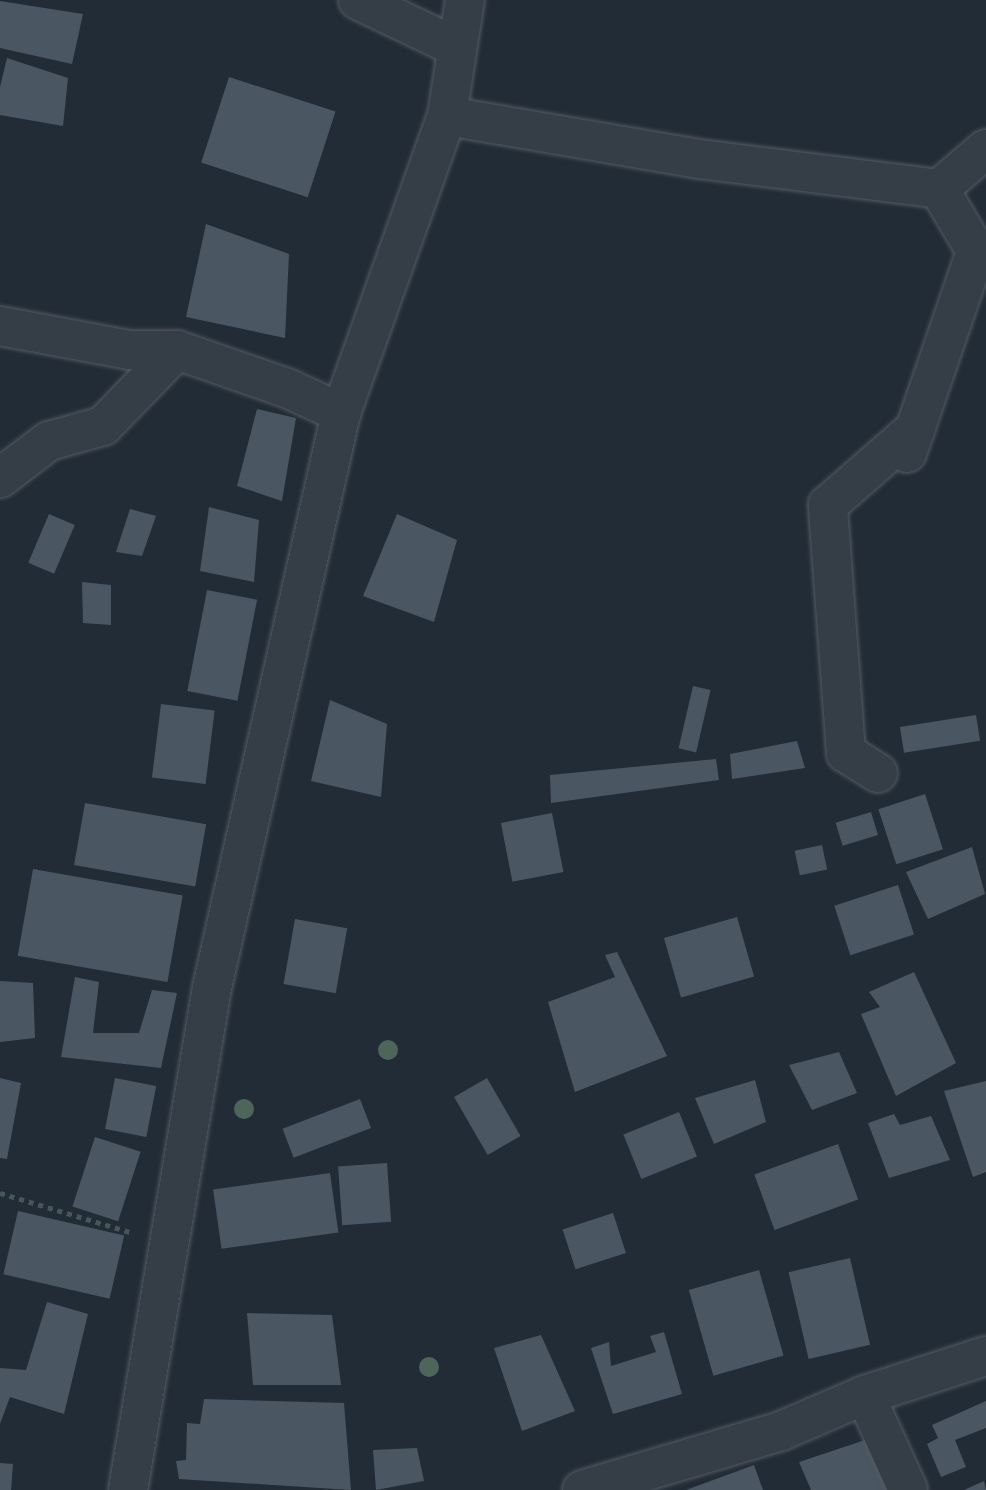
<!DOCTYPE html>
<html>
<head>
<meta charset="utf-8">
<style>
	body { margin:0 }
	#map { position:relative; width:986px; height:1490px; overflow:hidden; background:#222c36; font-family:Mulish,sans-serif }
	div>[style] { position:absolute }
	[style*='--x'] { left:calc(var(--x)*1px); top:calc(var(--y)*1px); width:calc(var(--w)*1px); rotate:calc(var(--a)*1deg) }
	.building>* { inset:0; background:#4a5661; transform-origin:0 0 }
	.path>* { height:4.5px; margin-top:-2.25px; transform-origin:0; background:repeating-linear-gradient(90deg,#455758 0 5px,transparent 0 10px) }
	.roads { filter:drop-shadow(0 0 2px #525b64) drop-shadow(0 0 2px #525b64) }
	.minor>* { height:38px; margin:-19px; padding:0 19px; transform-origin:19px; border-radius:19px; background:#353d46 }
	.tertiary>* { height:38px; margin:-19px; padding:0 19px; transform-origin:19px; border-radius:19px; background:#353d46 }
	.trees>* { width:20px; height:20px; margin:-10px; border-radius:50%; background:#4d6659 }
	span { translate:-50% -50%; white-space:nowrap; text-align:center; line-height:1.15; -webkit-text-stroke:5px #1b222b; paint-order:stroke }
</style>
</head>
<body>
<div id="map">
	<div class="building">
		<i style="clip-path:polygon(0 1px,83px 14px,72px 64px,0 48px)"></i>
		<i style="clip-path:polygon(7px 58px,68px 78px,63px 126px,0 115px,0 87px)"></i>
		<i style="left:229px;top:77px;width:112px;height:90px;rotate:18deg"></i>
		<i style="clip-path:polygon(206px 224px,289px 254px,285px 338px,186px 317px)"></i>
		<i style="clip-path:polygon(257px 409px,296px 418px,282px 501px,237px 486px)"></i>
		<i style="clip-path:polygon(209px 507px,259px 520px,254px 582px,200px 571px)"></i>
		<i style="clip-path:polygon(130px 509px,156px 516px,142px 556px,116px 552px)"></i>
		<i style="left:49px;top:514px;width:28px;height:53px;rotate:23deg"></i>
		<i style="clip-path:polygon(397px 514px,457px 540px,434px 622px,363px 596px)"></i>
		<i style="clip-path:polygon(82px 582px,111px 585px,111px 625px,83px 623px)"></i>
		<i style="left:207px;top:590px;width:51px;height:103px;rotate:11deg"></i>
		<i style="left:693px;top:686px;width:18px;height:64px;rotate:13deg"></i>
		<i style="clip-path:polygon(330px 700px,387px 724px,381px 797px,311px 781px)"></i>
		<i style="left:161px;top:704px;width:54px;height:74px;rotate:7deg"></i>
		<i style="left:976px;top:715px;width:26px;height:77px;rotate:81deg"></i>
		<i style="clip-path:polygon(797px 741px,805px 768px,732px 779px,730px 754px)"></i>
		<i style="clip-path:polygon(716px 759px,719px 780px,551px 803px,550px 775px)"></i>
		<i style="left:925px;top:794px;width:58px;height:49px;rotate:72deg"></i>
		<i style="left:85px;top:803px;width:123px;height:63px;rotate:10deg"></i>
		<i style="left:871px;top:812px;width:24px;height:37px;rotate:73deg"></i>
		<i style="left:552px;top:813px;width:60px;height:52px;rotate:79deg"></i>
		<i style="left:822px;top:845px;width:25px;height:28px;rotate:78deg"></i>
		<i style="clip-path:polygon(972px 847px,985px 894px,928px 919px,906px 872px)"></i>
		<i style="left:33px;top:869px;width:152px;height:88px;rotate:10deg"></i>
		<i style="left:898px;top:885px;width:52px;height:67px;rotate:72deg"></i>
		<i style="left:737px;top:917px;width:62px;height:76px;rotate:74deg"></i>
		<i style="left:295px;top:919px;width:53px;height:66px;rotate:10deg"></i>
		<i style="clip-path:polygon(617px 952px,667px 1056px,575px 1092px,548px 1002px,615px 977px,605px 955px)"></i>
		<i style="clip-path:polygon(914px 972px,956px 1063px,896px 1096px,861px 1014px,880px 1007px,869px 992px)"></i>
		<i style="clip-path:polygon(75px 977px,99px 982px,93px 1033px,139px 1033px,152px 990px,177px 993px,161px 1068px,61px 1057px)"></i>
		<i style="clip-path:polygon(0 981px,33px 983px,35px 1038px,0 1042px)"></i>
		<i style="clip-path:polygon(839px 1052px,857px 1093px,812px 1110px,789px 1065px)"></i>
		<i style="clip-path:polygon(0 1078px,21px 1083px,7px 1159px,0 1158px)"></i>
		<i style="left:115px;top:1078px;width:42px;height:52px;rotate:11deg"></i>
		<i style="left:487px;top:1078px;width:67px;height:38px;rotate:60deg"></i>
		<i style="clip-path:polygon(755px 1080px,766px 1122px,714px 1144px,695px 1098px)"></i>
		<i style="clip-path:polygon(986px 1081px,986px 1172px,973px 1177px,944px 1091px)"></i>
		<i style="left:360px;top:1099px;width:31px;height:83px;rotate:69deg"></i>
		<i style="left:679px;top:1112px;width:48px;height:60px;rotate:68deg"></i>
		<i style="clip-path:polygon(894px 1114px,900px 1125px,931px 1116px,950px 1160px,889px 1178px,868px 1123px)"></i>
		<i style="left:95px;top:1137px;width:48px;height:73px;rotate:18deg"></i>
		<i style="left:838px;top:1144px;width:59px;height:89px;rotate:70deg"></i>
		<i style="left:387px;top:1163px;width:59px;height:49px;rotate:86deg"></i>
		<i style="left:330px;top:1173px;width:60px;height:118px;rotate:82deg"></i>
		<i style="left:18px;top:1211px;width:109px;height:65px;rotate:13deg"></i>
		<i style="left:613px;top:1213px;width:42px;height:53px;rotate:72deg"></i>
		<i style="left:850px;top:1258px;width:89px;height:63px;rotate:77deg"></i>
		<i style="left:759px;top:1270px;width:89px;height:73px;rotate:74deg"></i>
		<i style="clip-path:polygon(47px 1302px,88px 1314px,64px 1414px,10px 1397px,0 1424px,0 1368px,26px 1370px)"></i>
		<i style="clip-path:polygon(247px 1313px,332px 1315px,341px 1385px,253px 1385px)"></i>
		<i style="clip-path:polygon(664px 1332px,682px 1394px,613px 1414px,591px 1348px,609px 1342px,611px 1366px,656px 1352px,650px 1336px)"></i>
		<i style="clip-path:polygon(541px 1335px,575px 1411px,522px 1431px,494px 1348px)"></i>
		<i style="clip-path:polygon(204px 1399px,344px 1403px,351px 1490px,179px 1479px,176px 1461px,186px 1460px,187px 1423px,200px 1424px)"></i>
		<i style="clip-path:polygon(986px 1401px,986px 1428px,955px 1440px,966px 1467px,941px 1477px,927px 1444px,938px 1438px,932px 1425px)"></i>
		<i style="clip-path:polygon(865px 1440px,887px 1490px,811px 1490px,799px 1462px)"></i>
		<i style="clip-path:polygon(417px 1448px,424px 1481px,376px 1490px,373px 1450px)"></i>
		<i style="left:0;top:1463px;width:13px;height:27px;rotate:4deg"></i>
		<i style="clip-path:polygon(754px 1465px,763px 1490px,686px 1490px)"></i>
		<i style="clip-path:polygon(984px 1481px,986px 1490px,964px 1490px)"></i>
	</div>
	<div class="path">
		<i style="--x:0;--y:1193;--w:136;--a:16.7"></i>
	</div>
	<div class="roads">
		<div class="minor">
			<i style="--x:358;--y:0;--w:109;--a:25.6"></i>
			<i style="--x:447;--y:116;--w:256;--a:9.7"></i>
			<i style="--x:699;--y:159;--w:242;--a:7.1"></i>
			<i style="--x:0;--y:326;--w:131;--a:10.5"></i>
			<i style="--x:129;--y:350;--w:48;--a:0"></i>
			<i style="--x:177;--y:350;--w:116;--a:19.1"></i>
			<i style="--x:287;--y:388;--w:60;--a:24.8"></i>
			<i style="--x:907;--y:453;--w:213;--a:-71.1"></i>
			<i style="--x:976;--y:251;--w:72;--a:-120.8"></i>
			<i style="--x:939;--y:189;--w:62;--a:-40.4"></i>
			<i style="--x:0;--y:478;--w:61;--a:-37.1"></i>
			<i style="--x:49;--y:441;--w:56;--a:-15.5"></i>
			<i style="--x:103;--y:426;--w:106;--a:-45.8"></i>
			<i style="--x:878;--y:773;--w:38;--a:-148"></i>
			<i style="--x:846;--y:753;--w:249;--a:-94.2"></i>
			<i style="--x:828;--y:505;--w:117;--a:-41.2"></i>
			<i style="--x:865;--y:1395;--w:104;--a:65.6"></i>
		</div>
		<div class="tertiary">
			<i style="--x:128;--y:1490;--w:509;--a:-80.5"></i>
			<i style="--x:212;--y:988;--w:589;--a:-77.36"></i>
			<i style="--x:341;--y:413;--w:315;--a:-70.4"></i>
			<i style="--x:447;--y:116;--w:117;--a:-81.2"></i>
			<i style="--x:582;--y:1490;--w:208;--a:-16.5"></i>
			<i style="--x:781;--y:1431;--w:91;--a:-23.2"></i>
			<i style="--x:865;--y:1395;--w:127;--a:-17.9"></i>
		</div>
	</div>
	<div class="trees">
		<i style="left:388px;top:1050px"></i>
		<i style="left:244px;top:1109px"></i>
		<i style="left:429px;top:1367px"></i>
	</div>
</div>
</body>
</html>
